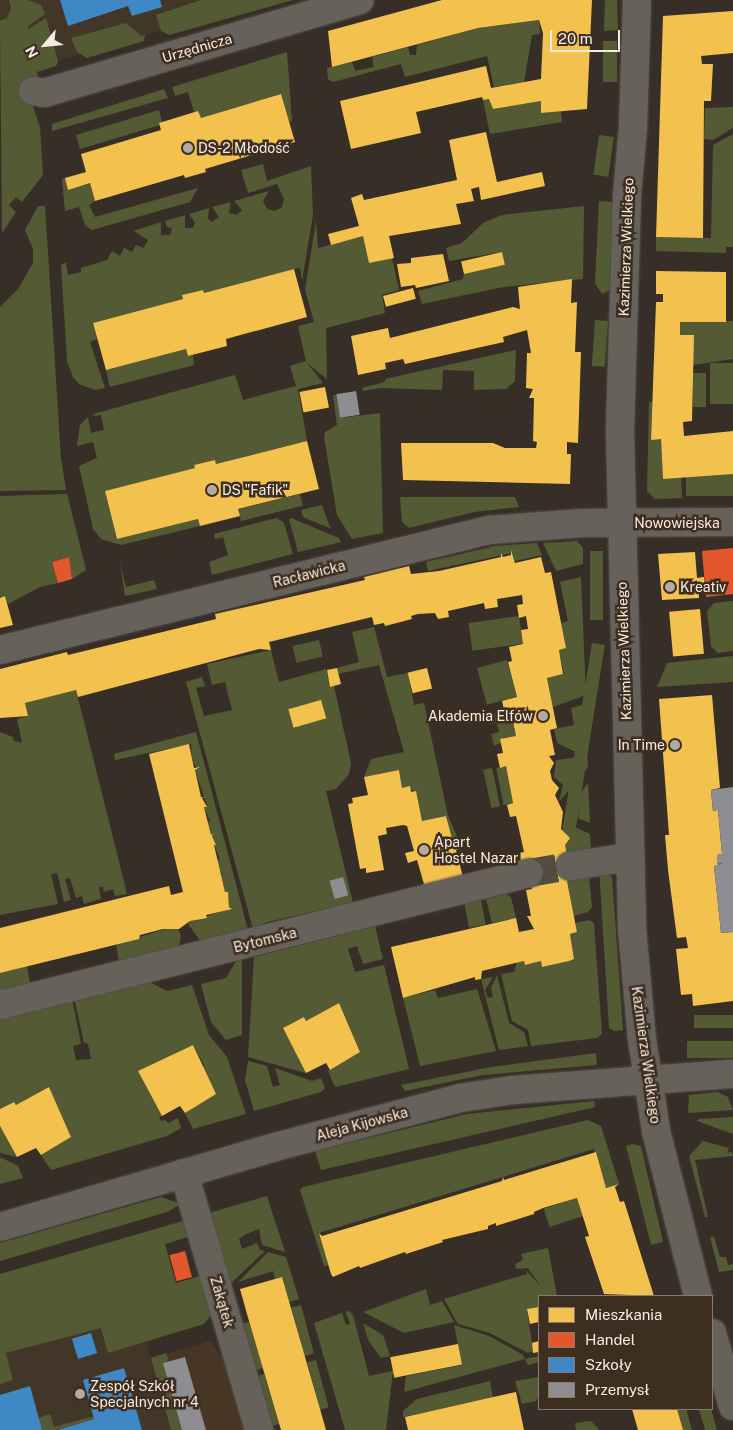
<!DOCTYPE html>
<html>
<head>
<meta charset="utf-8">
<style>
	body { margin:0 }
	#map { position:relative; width:733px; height:1430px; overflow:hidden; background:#372f27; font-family:"Public Sans",sans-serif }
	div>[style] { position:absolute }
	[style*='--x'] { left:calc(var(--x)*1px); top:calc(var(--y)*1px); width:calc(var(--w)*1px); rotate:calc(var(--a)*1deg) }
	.built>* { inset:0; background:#483624 }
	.education>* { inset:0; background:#413628 }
	.green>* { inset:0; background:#545b34; transform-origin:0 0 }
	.homes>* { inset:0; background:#f2c14e; transform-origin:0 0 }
	.shops>* { inset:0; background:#e4572e; transform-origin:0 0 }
	.schools>* { inset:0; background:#3f88c5; transform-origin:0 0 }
	.industry>* { inset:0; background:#8d8d92; transform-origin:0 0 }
	.minor-tunnel>* { height:28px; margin-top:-14px; transform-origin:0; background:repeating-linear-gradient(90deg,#544b43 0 28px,transparent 0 42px) }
	.roads { filter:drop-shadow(0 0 1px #564e47) drop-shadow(0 0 1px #564e47) }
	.minor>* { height:28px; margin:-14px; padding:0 14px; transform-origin:14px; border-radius:14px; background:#67615c }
	.tertiary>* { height:28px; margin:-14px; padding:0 14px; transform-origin:14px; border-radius:14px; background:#67615c }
	.dots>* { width:14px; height:14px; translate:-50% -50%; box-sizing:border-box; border:2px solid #3e2e20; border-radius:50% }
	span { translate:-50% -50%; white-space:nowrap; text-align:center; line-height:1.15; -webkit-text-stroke:5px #3e2e20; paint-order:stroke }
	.street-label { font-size:14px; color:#f7ece4 }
	.poi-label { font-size:14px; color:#f7ece4 }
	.left { translate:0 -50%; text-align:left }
	.right { translate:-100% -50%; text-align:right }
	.legend { position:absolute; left:538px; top:1295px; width:175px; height:115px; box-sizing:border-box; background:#3e2e20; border:1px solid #887a6e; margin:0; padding:6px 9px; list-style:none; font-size:15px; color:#f7ece4 }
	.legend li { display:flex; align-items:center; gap:10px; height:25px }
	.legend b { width:25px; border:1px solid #887a6e }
	.north { position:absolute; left:20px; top:20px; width:50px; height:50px; -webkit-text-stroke:4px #3e2e20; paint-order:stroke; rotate:242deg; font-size:14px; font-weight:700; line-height:20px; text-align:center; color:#f7ece4 }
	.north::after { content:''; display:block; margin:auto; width:18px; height:22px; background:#f7ece4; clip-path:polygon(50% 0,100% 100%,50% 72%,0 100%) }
	.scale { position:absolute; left:550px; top:30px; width:70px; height:22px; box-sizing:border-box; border:2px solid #f7ece4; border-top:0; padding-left:6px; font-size:15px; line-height:18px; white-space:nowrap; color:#f7ece4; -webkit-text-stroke:4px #3e2e20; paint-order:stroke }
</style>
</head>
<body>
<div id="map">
	<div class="built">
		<i style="clip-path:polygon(211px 1341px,222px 1359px,227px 1360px,248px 1430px,171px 1430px,151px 1358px)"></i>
	</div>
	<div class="education">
		<i style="clip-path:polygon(0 0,265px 0,0 78px)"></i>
		<i style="clip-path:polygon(137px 1309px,171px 1430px,0 1430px,0 1349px)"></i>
	</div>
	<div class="green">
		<i style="clip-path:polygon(9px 0,28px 0,41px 5px,45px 14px,27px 27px,29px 29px,46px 18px,58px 61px,56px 66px,37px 72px,40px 83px,31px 100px,40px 127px,43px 175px,22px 202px,16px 197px,9px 205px,16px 212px,2px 233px,0 21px,7px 18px,11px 8px)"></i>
		<i style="clip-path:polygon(201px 0,293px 0,169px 35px,161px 31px,156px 15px)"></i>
		<i style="clip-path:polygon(605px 0,617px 0,618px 30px,604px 31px)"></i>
		<i style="clip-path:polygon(539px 20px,540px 34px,532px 35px,524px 82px,494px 87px,487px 56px,405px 77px,401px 64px,333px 82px,328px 79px,327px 68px,352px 62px,355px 71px,374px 67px,372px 57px,408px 47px,410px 55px,416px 55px,417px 45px,478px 28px)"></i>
		<i style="clip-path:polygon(126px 23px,141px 36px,145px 35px,144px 41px,87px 58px,77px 52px,71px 38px)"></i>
		<i style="left:603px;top:41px;width:14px;height:41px"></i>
		<i style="clip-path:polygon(287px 52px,292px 121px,289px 122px,280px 94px,201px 118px,198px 111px,194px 112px,188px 92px,175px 96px,172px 87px)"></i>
		<i style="clip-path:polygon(164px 89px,168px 98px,52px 131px,52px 124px)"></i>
		<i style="clip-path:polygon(489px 99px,493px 109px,541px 101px,541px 113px,561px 111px,562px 122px,490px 134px,483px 100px)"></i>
		<i style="clip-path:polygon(733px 107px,733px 128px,713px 140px,704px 139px,705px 108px)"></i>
		<i style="clip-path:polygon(159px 110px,162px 122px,160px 125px,80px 149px,76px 135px)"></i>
		<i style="clip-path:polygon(733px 134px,733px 247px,726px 247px,726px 253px,656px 251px,656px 237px,711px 238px,713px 145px)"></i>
		<i style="left:599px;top:135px;width:15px;height:40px;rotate:8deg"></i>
		<i style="clip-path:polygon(263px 164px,267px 181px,311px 166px,313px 215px,302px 281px,300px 268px,294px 269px,204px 293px,203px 290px,182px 295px,183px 299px,93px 323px,97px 339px,90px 342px,105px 388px,95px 390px,79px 384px,73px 377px,67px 361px,61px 264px,66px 263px,68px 275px,81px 272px,81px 268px,107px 260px,112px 251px,120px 256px,124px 248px,132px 252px,136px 245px,144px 248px,148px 240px,134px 231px,161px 222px,161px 235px,170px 235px,172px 228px,167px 227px,165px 221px,185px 215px,185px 228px,193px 228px,195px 223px,189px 214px,209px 208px,208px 219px,212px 222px,219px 217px,212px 207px,231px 202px,229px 213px,237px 215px,242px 210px,234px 201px,269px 191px,263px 201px,267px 209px,275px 211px,282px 207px,284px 199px,277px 184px,248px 193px,241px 170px)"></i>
		<i style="clip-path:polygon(65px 178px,68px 189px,90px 183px,95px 201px,89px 205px,95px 217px,198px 188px,190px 202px,92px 230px,85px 225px,79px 207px,65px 211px,62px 179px)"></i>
		<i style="clip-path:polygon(599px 201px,613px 202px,610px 290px,602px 294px,595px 283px)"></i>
		<i style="clip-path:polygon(38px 206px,45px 206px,61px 458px,66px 490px,0 491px,0 307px,18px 289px,33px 263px,33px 249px,25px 230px)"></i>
		<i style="clip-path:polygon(584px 206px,583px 279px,503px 287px,422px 304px,418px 291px,463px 279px,464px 273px,505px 265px,502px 252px,449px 261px,446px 248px,462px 243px,483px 223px,502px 215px)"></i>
		<i style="clip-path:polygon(316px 221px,318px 248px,363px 236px,392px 258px,399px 290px,382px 295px,385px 313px,326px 328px,327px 379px,307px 363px,323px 383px,298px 389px,307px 441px,216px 464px,215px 460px,195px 465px,195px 468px,105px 491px,117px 539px,198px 519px,200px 526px,121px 545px,101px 539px,93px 529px,79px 466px,97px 458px,93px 442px,77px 446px,80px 425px,88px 417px,91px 433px,104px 430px,101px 415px,94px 416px,93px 414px,235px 375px,243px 400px,296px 386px,290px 366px,306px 361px,298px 326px,314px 322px,305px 290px)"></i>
		<i style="left:595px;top:320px;width:13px;height:46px;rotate:4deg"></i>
		<i style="clip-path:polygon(733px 321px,733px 359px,693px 365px,680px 335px,680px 322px)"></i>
		<i style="clip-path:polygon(186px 349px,188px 356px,193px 355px,194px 365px,110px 387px,106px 370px)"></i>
		<i style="clip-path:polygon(516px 350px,515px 381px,506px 389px,474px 390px,474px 371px,443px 370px,442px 390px,380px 388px,363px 391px,362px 388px,385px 382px,385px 379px)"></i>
		<i style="left:733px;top:363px;width:41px;height:23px;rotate:90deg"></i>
		<i style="left:706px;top:373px;width:34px;height:13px;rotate:90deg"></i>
		<i style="clip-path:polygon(333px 395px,336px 395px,340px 418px,380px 413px,383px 533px,352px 539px,337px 515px,324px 437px,325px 432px,337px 425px)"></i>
		<i style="clip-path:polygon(649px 402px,652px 402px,651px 439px,661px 439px,663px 478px,681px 477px,682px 498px,655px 499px,647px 491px)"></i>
		<i style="left:733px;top:474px;width:22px;height:47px;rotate:90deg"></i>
		<i style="clip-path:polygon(67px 494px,86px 570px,72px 579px,69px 557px,52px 562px,58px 583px,40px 587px,8px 604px,5px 596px,0 598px,0 496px)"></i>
		<i style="left:300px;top:494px;width:12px;height:64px;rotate:76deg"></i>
		<i style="clip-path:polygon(400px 497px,515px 497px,519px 507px,474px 512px,409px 528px,402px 522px)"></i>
		<i style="clip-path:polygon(322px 505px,329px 525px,332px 529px,303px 517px,301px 510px)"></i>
		<i style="clip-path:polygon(277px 518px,284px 523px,293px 554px,212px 575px,209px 562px,228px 555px,223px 537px,215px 539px,214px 534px)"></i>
		<i style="clip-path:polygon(291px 518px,339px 538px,341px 542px,298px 552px,289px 519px)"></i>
		<i style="clip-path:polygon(577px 541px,583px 548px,583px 564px,556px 571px,543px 543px)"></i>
		<i style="clip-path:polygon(537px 543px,542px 555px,515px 561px,512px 553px,428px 571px,426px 562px,495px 546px)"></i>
		<i style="left:590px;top:551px;width:13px;height:69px"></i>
		<i style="clip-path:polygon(120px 563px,126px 587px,154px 580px,157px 589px,125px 596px)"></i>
		<i style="clip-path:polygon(581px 577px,586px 695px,553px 707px,547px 678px,564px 674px,559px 650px,566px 648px,561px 623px,568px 621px,560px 582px)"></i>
		<i style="clip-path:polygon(733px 601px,733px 651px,718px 653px,711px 646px,707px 611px,714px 603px)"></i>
		<i style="left:519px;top:616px;width:28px;height:51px;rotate:82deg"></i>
		<i style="clip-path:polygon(374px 627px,387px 677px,408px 673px,414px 705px,424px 703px,448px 816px,459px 841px,453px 842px,446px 816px,422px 821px,415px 791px,402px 788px,399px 770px,364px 777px,371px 759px,404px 752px,379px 665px,338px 674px,337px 668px,359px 662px,352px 632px)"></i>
		<i style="left:319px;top:640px;width:17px;height:27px;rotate:77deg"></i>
		<i style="left:592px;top:643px;width:13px;height:210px;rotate:9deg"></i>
		<i style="clip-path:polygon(271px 650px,279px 682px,326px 669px,330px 686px,334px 686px,351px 763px,349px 774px,336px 789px,326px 791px,353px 903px,267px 922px,253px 929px,186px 682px,202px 677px,205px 686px,196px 688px,204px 716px,232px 710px,225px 682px,212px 685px,207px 664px)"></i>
		<i style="clip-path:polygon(733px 656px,733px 682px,657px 687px,667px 663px)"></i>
		<i style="left:507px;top:660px;width:38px;height:31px;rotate:75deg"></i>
		<i style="clip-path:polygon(76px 690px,127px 894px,115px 896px,113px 889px,104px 892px,103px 887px,99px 887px,101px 899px,84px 904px,82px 896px,76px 898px,70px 878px,65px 879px,71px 900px,64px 902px,57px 873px,51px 874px,58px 904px,0 915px,0 732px,13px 737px,14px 741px,22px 743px,17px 719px,28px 716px,25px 703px)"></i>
		<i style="clip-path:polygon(586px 704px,588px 749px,576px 752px,557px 743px,554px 729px,574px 725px,571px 708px)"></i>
		<i style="clip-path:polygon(511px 712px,516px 736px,494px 746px,491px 734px,499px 732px,497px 723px,489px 724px,487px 715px)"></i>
		<i style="clip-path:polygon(196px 732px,248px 930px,201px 942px,188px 924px,190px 921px,232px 908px,229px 907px,228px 892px,225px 892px,221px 875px,223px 873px,220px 873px,217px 860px,220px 859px,214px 845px,216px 844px,212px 836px,214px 834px,211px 835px,208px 822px,210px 821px,204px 807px,207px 806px,195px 770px,197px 768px,192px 761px,195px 760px,192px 759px,191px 744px,115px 760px,114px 754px)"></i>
		<i style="clip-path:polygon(587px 756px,588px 767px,559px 802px,563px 785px,554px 777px,556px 760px)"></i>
		<i style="left:506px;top:766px;width:38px;height:10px;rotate:79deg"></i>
		<i style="left:492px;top:768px;width:39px;height:9px;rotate:78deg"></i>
		<i style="clip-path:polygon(588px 783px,590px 823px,578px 818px,579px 809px,575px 801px)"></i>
		<i style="clip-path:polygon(564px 822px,590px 834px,591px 850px,571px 855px,569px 847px,573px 836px)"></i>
		<i style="clip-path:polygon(599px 867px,612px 877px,623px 1030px,615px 1031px,609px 1028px)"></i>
		<i style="clip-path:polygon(589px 876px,592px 907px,588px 912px,574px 916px,567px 881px)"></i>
		<i style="clip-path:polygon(506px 894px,511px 897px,516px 918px,492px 923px,486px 899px)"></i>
		<i style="left:481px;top:900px;width:25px;height:17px;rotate:79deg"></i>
		<i style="clip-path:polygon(590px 920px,594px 924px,602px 1034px,597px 1038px,531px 1046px,528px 1030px,512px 1021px,501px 974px,514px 972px,517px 962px,524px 961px,525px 965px,541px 961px,543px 967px,574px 959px,570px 934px,577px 932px,575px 923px)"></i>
		<i style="clip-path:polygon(176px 926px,181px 935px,179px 947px,119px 961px,116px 944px)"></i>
		<i style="clip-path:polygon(375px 926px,383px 959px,363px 964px,357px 946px,348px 949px,355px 972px,384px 965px,409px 1069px,335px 1087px,328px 1071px,360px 1052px,339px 1003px,306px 1021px,304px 1017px,283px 1028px,306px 1073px,248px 1057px,254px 957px)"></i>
		<i style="clip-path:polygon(242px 951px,242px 1035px,226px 1040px,211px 1022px,201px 984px,226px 978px)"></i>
		<i style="clip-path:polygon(27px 966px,30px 983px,0 991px,0 973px)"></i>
		<i style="clip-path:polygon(497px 975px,509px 1023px,524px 1032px,528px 1046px,499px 1050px,481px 979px,493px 977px,485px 990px,488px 998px,493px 997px,491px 988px)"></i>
		<i style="clip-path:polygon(139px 976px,167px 991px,192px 985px,209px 1035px,227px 1057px,246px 1114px,193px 1129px,185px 1113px,204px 1065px,193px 1045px,138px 1071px,162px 1116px,159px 1117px,161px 1121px,165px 1120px,168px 1123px,178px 1118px,181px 1128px,167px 1136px,51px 1170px,41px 1155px,71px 1137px,49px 1087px,16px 1105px,13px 1102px,0 1109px,0 1010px,72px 999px,81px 1044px,73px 1046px,76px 1060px,91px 1059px,88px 1044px,84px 1043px,73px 993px)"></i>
		<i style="clip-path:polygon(477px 989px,496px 1051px,420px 1066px,403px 998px,435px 990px,438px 998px)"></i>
		<i style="left:733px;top:1015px;width:13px;height:39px;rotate:90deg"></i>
		<i style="left:733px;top:1041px;width:17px;height:46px;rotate:90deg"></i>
		<i style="clip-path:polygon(596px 1053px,597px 1065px,483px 1075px,405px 1091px,401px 1085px,491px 1067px)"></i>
		<i style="clip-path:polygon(248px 1061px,267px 1066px,273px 1087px,280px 1085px,275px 1068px,312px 1081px,321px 1078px,325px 1088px,321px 1092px,254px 1111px,245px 1080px)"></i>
		<i style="clip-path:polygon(718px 1092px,728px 1097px,733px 1110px,688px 1113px,689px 1095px)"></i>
		<i style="clip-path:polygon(594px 1101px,595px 1107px,321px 1170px,315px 1151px,467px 1114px)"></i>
		<i style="clip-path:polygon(733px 1117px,733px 1134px,697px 1121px,698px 1119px)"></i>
		<i style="clip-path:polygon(588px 1120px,601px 1126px,619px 1184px,606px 1188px,594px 1149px,319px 1233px,329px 1265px,324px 1266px,300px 1190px,303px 1187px)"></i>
		<i style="clip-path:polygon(0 1126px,17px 1157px,0 1153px)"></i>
		<i style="clip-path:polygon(703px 1141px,729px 1148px,727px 1153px,732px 1152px,733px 1156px,695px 1160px,708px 1217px,705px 1217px,689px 1156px)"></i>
		<i style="clip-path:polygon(633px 1144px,641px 1146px,663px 1242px,651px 1245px,626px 1146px)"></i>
		<i style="clip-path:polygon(0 1157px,18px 1166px,23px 1178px,0 1184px)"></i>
		<i style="clip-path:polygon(267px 1196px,285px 1252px,262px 1245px,259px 1229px,246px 1234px,239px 1239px,242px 1249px,257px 1243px,260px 1250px,265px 1251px,230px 1284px,209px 1213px)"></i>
		<i style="clip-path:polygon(161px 1197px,181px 1204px,167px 1212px,0 1261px,0 1243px)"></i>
		<i style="left:577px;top:1198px;width:19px;height:35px;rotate:72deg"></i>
		<i style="clip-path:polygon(183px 1221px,188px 1237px,165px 1244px,176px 1283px,200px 1276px,211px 1315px,204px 1324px,108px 1353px,101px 1328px,6px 1353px,13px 1380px,0 1384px,0 1274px)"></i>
		<i style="clip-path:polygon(710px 1237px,714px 1237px,720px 1257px,726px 1257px,728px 1265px,733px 1264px,733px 1270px,719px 1272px)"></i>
		<i style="clip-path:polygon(548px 1248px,557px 1296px,539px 1296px,539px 1307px,527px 1309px,533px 1351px,528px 1353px,490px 1333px,458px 1324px,444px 1299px,527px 1274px,526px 1270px,541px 1287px,528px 1268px,516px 1269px,515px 1264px,523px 1260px,521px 1254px)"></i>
		<i style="clip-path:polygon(268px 1252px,286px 1257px,299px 1299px,289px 1302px,282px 1277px,275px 1279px,273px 1271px,238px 1282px)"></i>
		<i style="clip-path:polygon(426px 1289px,430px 1305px,442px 1301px,454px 1322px,404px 1333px,363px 1312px)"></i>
		<i style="left:301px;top:1305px;width:50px;height:10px;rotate:75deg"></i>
		<i style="clip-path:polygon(349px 1311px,353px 1315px,369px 1376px,393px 1371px,386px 1430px,345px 1430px,314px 1323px,342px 1313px,346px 1325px,350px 1324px,346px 1312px)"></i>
		<i style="clip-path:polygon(249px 1322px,263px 1368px,255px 1371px,242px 1324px)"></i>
		<i style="clip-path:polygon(363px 1323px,383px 1335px,390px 1356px,381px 1358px,368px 1340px)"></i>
		<i style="clip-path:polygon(454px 1325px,489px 1336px,523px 1355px,525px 1359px,539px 1356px,539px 1362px,528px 1365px,525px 1359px,404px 1392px,406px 1376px,462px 1365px)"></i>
		<i style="clip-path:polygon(166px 1353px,169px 1362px,163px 1364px,182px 1430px,171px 1430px,151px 1358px)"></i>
		<i style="left:316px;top:1360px;width:49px;height:9px;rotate:75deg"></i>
		<i style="left:264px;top:1374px;width:52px;height:7px;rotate:73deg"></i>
		<i style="clip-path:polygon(539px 1377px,539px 1396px,536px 1401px,522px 1404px,515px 1381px)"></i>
		<i style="clip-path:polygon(490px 1381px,493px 1398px,403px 1417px,403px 1411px,417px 1399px)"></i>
		<i style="clip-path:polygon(677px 1409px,686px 1409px,692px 1430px,683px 1430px)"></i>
		<i style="clip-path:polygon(699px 1409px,711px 1409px,717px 1430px,705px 1430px)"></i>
		<i style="clip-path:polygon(50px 1414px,54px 1427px,94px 1416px,94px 1419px,56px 1430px,42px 1430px,38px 1418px)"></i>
		<i style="clip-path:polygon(591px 1421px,599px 1430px,576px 1430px,575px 1423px)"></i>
	</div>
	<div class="homes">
		<i style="clip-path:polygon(442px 0,592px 0,587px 109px,541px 113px,541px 101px,493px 109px,489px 99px,483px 100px,482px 97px,416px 112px,421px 133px,351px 149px,340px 101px,486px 66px,491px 88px,541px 79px,543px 33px,539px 20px,478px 28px,332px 67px,328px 31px)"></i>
		<i style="clip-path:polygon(733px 11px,733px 53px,701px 56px,702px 64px,713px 64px,711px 101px,704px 101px,703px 238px,656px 237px,663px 16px)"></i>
		<i style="clip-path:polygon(281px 94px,295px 142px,205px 169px,206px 172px,185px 178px,184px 175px,95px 201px,90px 183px,68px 190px,65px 178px,86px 172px,81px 154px,161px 130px,159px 123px,198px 111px,201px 118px)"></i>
		<i style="clip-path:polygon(486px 132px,497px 182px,542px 172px,545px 186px,481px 200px,479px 187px,471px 189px,474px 201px,456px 204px,461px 224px,389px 236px,394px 258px,369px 263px,363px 236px,331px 245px,328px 234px,359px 226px,351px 198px,362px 194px,364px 200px,457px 180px,449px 140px)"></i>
		<i style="left:502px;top:252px;width:13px;height:42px;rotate:77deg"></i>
		<i style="clip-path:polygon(443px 254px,449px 281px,416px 288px,415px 285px,401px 287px,397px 264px,411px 263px,411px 258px)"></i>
		<i style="clip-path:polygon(294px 269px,307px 317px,226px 339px,227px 346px,188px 356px,186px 349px,106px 370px,93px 323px,183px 299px,182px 295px,203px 290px,204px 293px)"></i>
		<i style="clip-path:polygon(656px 271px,726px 272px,726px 322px,680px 322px,680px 335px,694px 335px,692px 421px,683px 422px,684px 436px,733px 431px,733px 474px,663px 479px,661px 439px,651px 440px,656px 302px,663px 302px,663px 294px,656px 294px)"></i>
		<i style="clip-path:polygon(572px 279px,571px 303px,577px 302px,575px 352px,581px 352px,578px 443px,567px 442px,567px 454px,571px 454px,570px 484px,403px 480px,401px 443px,493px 443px,505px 448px,536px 448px,537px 442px,533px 441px,534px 398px,529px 398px,533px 389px,526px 388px,527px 353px,531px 353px,527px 330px,503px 337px,504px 342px,405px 364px,403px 359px,385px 363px,386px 369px,358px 375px,351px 336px,388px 328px,390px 338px,513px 307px,520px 309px,518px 287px)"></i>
		<i style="left:413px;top:288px;width:11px;height:31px;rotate:75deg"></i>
		<i style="left:325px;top:387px;width:21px;height:26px;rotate:79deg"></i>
		<i style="clip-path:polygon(307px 441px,319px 489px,238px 509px,240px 516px,200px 526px,198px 519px,117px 539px,105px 491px,195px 468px,194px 465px,215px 460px,216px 464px)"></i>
		<i style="clip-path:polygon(511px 550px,515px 563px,541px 557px,545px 573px,551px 572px,566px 648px,559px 650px,563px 674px,547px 678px,557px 728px,550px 730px,555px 755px,549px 756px,554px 763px,550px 771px,552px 780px,559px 788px,555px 795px,563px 812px,561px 829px,570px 838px,565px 845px,572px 879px,567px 881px,577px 932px,570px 934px,574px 959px,569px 961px,542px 967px,541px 961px,525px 965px,524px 961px,482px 971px,481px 979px,475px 980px,475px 977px,403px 998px,391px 947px,516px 918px,519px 932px,534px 929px,527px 916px,531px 916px,526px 890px,532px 889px,531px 885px,521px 866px,518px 853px,524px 852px,516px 816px,510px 817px,507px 805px,513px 803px,506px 766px,500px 768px,497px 754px,503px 753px,500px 739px,516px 736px,511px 712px,505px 714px,502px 701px,517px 697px,508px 662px,512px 661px,509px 647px,523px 644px,521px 630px,528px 629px,526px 616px,519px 618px,517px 605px,523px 604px,522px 595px,497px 599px,498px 607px,485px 609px,484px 603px,448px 611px,449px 617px,438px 619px,435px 613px,418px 614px,411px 616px,412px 619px,385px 626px,384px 623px,374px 625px,372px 617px,269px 642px,271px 650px,259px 649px,78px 697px,76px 690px,25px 703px,28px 716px,0 718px,0 669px,67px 652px,68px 655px,216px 619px,215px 614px,365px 580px,364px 577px,409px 566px,411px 574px,439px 571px,501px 557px,501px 553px,503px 557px,511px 555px)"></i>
		<i style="clip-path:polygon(695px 552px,697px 578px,704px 577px,705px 587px,699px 588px,699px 598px,662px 600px,658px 554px)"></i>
		<i style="clip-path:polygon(5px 596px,13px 625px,0 628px,0 598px)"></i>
		<i style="left:700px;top:609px;width:45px;height:31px;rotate:85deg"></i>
		<i style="clip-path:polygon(337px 668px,341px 684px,330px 687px,327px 670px)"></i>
		<i style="left:427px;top:668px;width:21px;height:20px;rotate:76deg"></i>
		<i style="clip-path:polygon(712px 695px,720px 788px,711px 790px,713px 811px,718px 810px,722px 854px,717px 855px,718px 865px,714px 866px,721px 933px,733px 932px,733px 1001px,693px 1006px,692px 994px,681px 995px,676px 949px,688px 948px,686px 937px,677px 938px,668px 870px,665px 835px,669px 835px,659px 699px)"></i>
		<i style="left:321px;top:700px;width:19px;height:34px;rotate:74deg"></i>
		<i style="clip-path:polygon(189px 744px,194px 768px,200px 767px,195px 770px,201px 797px,205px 798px,202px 798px,207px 807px,204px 807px,211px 835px,214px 834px,212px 836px,216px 845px,214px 845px,225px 892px,228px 892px,229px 907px,232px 909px,206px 915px,207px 918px,190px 921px,179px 929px,163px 929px,140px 935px,139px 939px,0 973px,0 928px,169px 886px,171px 895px,183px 892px,149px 754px)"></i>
		<i style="clip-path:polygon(399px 770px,402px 788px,410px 786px,411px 792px,416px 791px,422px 821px,446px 816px,453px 842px,459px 841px,461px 849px,456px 850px,463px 877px,421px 887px,424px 884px,417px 860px,408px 863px,405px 853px,414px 851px,407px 826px,403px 825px,386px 828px,387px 834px,378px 836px,384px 870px,366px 873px,366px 868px,360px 869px,348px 804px,353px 803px,352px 798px,368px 795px,364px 777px)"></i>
		<i style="clip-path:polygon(339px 1003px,360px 1052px,330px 1070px,326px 1063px,306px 1073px,283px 1028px,304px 1017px,306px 1021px)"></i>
		<i style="clip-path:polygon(193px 1045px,216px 1094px,185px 1113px,180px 1106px,162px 1116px,138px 1071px)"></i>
		<i style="clip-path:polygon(49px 1087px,71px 1137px,41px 1155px,36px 1148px,17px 1157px,0 1126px,0 1109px,14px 1102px,16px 1105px)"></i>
		<i style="clip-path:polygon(596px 1152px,606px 1188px,619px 1184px,615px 1187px,620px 1202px,624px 1201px,654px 1296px,604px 1294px,585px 1237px,589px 1236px,577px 1198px,543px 1208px,534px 1212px,534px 1214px,496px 1226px,496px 1223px,488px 1226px,488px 1229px,442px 1240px,443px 1242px,406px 1254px,405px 1252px,360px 1268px,359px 1266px,333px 1277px,331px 1274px,319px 1233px,322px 1236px,502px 1181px,503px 1177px,504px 1180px)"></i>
		<i style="clip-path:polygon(282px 1277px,320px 1409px,326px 1430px,281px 1430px,247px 1314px,240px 1289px)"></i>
		<i style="clip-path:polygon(539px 1307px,539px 1322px,530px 1324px,527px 1309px)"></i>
		<i style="clip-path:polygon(539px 1341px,539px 1352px,533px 1353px,532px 1343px)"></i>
		<i style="left:458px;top:1344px;width:21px;height:69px;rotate:79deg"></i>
		<i style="clip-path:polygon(516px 1392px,524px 1430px,408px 1430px,405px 1417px)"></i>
		<i style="clip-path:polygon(632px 1409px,677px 1409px,683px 1430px,638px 1430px)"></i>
	</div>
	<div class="shops">
		<i style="clip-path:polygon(733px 548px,733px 594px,706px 597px,702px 551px)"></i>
		<i style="clip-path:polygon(69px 557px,72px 579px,58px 583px,52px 562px)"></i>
		<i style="left:185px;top:1251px;width:27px;height:16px;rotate:75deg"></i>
	</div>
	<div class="schools">
		<i style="clip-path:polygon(60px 0,160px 0,162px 7px,132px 16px,128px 6px,68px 26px)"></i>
		<i style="left:91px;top:1333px;width:21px;height:20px;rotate:73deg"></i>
		<i style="clip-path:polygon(124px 1368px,142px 1430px,58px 1430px,94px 1419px,83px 1380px)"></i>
		<i style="clip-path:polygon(30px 1386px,42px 1430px,0 1430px,0 1395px)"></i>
	</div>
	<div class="industry">
		<i style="left:356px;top:391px;width:24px;height:20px;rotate:81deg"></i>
		<i style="clip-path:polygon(733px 787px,733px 932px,721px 933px,714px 866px,723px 863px,717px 864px,717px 855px,722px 854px,718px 810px,713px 811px,711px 790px)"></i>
		<i style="left:343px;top:877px;width:19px;height:14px;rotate:74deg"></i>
		<i style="left:185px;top:1357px;width:76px;height:23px;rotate:74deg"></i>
	</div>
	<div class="minor-tunnel">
		<i style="--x:529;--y:873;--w:42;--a:-9.7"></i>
	</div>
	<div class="roads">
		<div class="minor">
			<i style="--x:33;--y:91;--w:11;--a:10"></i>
			<i style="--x:44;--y:93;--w:329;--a:-16.4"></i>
			<i style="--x:0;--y:650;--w:504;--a:-13.79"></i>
			<i style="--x:489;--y:530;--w:93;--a:-4.3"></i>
			<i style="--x:582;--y:523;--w:151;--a:-0.4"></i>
			<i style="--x:570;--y:866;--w:61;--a:-8.5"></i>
			<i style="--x:0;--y:1005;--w:545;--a:-14.01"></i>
			<i style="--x:184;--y:1173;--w:268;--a:73.7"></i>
		</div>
		<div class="tertiary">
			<i style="--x:637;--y:0;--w:127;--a:91.8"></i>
			<i style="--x:633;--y:127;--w:68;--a:95"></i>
			<i style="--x:627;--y:195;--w:237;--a:91.7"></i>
			<i style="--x:620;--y:432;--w:496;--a:88.6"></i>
			<i style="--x:632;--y:928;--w:111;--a:84.9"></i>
			<i style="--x:642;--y:1039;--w:93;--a:81.3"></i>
			<i style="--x:656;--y:1131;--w:170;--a:75.7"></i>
			<i style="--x:0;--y:1227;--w:286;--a:-16.2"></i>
			<i style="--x:275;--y:1147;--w:191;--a:-14.8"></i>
			<i style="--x:460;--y:1098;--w:54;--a:-8.6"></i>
			<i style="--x:513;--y:1090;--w:221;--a:-4.2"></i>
			<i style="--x:712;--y:1333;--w:76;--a:74"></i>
		</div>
	</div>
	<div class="dots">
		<i style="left:188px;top:148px;background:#b4aaa2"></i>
		<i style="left:212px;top:490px;background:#b4aaa2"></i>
		<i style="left:670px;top:587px;background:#b4aaa2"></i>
		<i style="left:543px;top:716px;background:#b4aaa2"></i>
		<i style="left:675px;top:745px;background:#b4aaa2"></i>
		<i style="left:424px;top:850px;background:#b4aaa2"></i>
		<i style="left:80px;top:1394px;background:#b4aaa2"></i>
	</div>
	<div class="street-label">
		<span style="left:197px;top:48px;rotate:-16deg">Urzędnicza</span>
		<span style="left:626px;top:247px;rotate:-88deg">Kazimierza Wielkiego</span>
		<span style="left:677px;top:523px">Nowowiejska</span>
		<span style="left:309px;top:574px;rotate:-14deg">Racławicka</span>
		<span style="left:624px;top:651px;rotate:-92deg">Kazimierza Wielkiego</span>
		<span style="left:265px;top:940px;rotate:-14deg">Bytomska</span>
		<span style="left:646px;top:1055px;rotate:82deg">Kazimierza Wielkiego</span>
		<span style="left:362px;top:1124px;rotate:-15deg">Aleja Kijowska</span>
		<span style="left:222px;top:1302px;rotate:74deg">Zakątek</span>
	</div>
	<div class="poi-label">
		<span class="left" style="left:198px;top:148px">DS-2 Młodość</span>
		<span class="left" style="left:222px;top:490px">DS "Fafik"</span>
		<span class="left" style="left:680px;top:587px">Kreativ</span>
		<span class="right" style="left:533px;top:716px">Akademia Elfów</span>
		<span class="right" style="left:665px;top:745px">In Time</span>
		<span class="left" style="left:434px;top:850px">Apart<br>Hostel Nazar</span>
		<span class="left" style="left:90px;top:1394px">Zespół Szkół<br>Specjalnych nr 4</span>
	</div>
	<ul class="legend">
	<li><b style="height:14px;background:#f2c14e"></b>Mieszkania</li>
	<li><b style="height:14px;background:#e4572e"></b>Handel</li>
	<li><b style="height:14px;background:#3f88c5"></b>Szkoły</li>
	<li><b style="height:14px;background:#8d8d92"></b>Przemysł</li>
	</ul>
	<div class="north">N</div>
	<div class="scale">20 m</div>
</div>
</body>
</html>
